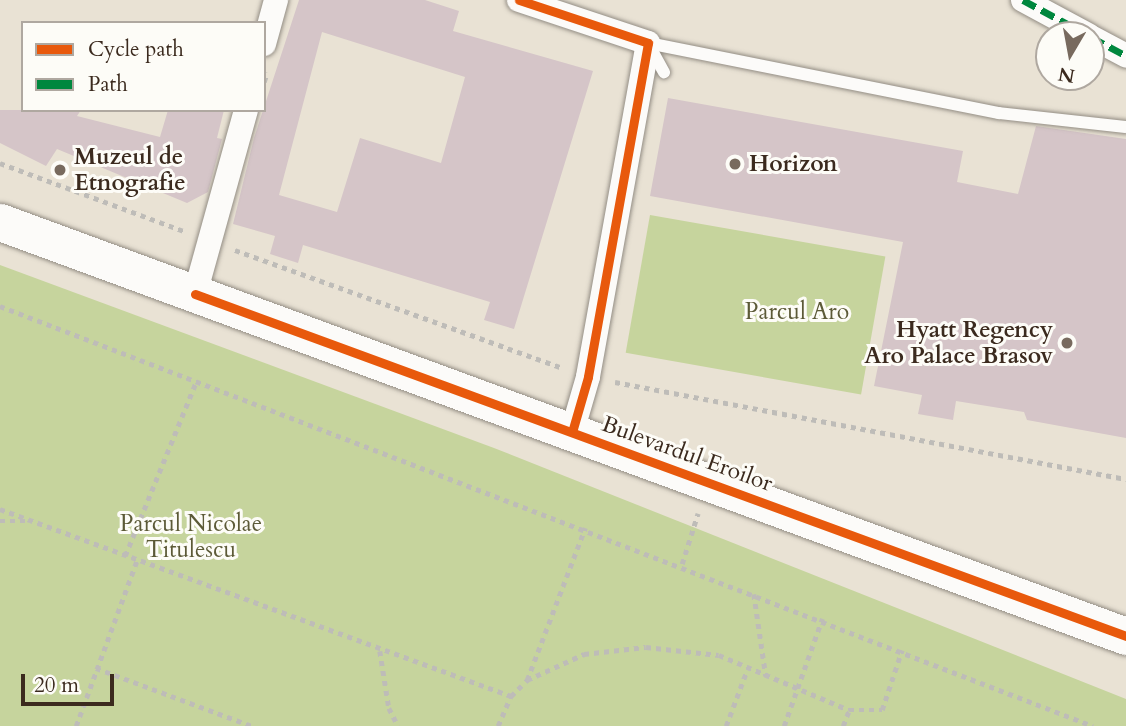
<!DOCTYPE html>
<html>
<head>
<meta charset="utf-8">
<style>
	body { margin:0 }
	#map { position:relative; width:1126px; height:726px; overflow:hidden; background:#e9e2d4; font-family:Cardo,serif }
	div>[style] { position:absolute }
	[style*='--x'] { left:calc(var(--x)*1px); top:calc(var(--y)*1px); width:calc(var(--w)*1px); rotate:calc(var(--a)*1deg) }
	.green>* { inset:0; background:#c6d49d; transform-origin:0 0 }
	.building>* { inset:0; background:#d5c5c8 }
	.path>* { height:4.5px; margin-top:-2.25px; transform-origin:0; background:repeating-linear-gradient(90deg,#bebcb8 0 5px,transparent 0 10px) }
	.roads { filter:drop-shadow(0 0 2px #938d84) drop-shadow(0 0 2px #938d84) }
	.lane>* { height:12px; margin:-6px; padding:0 6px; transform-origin:6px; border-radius:6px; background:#fcfbf9 }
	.street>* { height:24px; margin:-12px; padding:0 12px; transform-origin:12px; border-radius:12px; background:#fcfbf9 }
	.primary>* { height:37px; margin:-18.5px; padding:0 18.5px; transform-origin:18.5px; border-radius:18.5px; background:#fcfbf9 }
	.quiet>* { height:7px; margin-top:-3.5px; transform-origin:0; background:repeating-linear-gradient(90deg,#00873e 0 14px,transparent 0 21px) }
	.cycleway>* { height:9px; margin:-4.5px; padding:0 4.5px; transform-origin:4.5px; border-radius:4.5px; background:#e8590c }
	.dots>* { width:19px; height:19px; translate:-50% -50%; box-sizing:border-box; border:4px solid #fdfcf7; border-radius:50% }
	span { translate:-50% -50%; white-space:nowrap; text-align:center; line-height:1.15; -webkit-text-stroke:6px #fdfcf7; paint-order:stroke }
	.poi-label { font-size:23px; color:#3b2a1e; font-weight:700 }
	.left { translate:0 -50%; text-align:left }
	.right { translate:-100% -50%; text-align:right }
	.park-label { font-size:23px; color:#5c5a37 }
	.street-label { font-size:23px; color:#3b2a1e }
	.legend { position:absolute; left:21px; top:21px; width:245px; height:91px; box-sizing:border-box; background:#fdfcf7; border:2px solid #afa8a0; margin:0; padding:9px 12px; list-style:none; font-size:21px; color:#3b2a1e }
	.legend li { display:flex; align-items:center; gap:14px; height:35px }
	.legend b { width:35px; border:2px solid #afa8a0 }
	.north { position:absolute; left:1035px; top:21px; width:70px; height:70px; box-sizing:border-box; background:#fdfcf7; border:2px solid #afa8a0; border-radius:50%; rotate:190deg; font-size:19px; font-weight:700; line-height:28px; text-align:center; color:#3b2a1e }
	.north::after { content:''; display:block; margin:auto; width:24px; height:32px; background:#786a5e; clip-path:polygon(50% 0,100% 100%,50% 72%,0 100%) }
	.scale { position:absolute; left:21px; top:674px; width:93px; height:32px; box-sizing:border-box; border:4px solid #3b2a1e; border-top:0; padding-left:9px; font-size:21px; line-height:24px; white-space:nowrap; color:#3b2a1e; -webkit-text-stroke:5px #fdfcf7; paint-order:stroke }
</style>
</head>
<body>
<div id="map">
	<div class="green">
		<i style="left:650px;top:215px;width:239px;height:140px;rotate:10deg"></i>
		<i style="clip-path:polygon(0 265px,494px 448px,1126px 699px,1126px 726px,0 726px)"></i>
	</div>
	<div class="building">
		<i style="clip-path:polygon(evenodd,299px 0,425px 0,459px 11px,453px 31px,593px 71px,514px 329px,484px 320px,490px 302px,303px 245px,298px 263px,270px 254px,275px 236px,233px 224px,254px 138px,299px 0,322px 32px,465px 77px,441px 163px,360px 138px,337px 212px,279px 195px,322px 32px)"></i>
		<i style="clip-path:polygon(668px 98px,963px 151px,957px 182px,1018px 194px,1036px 126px,1126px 139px,1126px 438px,1027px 420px,1024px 412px,956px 401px,953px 420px,918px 414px,922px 395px,874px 386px,903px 242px,650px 196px)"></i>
		<i style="clip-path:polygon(0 110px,81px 110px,77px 116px,160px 137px,168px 110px,224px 110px,217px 138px,222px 139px,208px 192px,187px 203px,57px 149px,46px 166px,0 143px)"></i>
	</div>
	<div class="path">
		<i style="--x:264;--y:82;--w:10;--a:-73"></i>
		<i style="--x:0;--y:163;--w:196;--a:20.3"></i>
		<i style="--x:235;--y:250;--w:348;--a:19.8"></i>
		<i style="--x:0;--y:306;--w:1171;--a:21.02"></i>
		<i style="--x:615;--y:382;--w:520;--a:10.75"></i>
		<i style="--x:0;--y:509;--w:544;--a:20.1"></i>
		<i style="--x:0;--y:521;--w:27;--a:0"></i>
		<i style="--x:125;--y:556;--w:188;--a:-67.8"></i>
		<i style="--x:682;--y:564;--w:53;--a:-72.6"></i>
		<i style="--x:754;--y:594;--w:83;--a:81.7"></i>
		<i style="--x:380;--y:651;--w:58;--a:81"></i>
		<i style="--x:389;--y:708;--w:20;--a:63"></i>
		<i style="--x:96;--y:668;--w:166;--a:20.4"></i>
		<i style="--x:527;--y:680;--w:163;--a:-69.1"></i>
		<i style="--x:76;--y:726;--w:177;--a:-69.8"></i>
		<i style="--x:498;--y:726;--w:33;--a:-67"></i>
		<i style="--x:511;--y:696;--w:23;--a:-45"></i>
		<i style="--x:527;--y:680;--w:63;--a:-24.5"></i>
		<i style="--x:584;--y:654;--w:62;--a:-6.4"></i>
		<i style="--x:646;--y:647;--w:73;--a:6.3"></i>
		<i style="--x:719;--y:655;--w:141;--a:22.9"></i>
		<i style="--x:849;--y:710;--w:33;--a:0"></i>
		<i style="--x:882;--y:710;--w:63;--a:-71.6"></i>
		<i style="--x:726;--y:726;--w:60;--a:-69.4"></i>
		<i style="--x:784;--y:726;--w:114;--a:-70.4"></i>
		<i style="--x:843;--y:726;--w:17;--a:-69"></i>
	</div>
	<div class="roads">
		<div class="lane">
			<i style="--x:648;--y:43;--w:358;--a:11.3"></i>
			<i style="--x:999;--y:113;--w:128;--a:6.3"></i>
			<i style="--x:650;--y:47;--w:29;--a:61"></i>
		</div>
		<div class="street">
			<i style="--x:519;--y:0;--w:136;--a:18.4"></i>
			<i style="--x:648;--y:43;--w:339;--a:100.2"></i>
			<i style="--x:588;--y:377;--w:57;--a:106.2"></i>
			<i style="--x:1023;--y:0;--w:74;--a:28.3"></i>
			<i style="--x:1091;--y:37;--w:40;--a:28"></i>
			<i style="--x:264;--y:44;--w:46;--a:-74.7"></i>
			<i style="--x:195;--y:294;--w:191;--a:-74.5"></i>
		</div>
		<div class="primary">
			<i style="--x:0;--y:222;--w:1200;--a:20.19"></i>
		</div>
	</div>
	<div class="quiet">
		<i style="--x:1023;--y:0;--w:74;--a:28.3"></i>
		<i style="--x:1091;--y:37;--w:40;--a:28"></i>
	</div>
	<div class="cycleway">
		<i style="--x:519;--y:0;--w:136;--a:18.4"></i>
		<i style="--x:648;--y:43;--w:339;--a:100.2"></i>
		<i style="--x:588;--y:377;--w:57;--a:106.2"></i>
		<i style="--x:195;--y:294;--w:992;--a:20.17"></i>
	</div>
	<div class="dots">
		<i style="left:735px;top:164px;background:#786a5e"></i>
		<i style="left:60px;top:170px;background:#786a5e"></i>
		<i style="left:1067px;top:343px;background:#786a5e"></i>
	</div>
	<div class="poi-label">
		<span class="left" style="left:74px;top:170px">Muzeul de<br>Etnografie</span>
		<span class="left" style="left:749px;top:164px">Horizon</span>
		<span class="right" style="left:1053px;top:343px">Hyatt Regency<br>Aro Palace Brasov</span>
	</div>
	<div class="park-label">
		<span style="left:797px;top:312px">Parcul Aro</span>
		<span style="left:191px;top:537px">Parcul Nicolae<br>Titulescu</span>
	</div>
	<div class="street-label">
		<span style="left:687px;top:454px;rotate:20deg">Bulevardul Eroilor</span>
	</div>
	<ul class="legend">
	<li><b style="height:9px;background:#e8590c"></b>Cycle path</li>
	<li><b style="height:9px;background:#00873e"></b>Path</li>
	</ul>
	<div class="north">N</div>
	<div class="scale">20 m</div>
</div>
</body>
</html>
